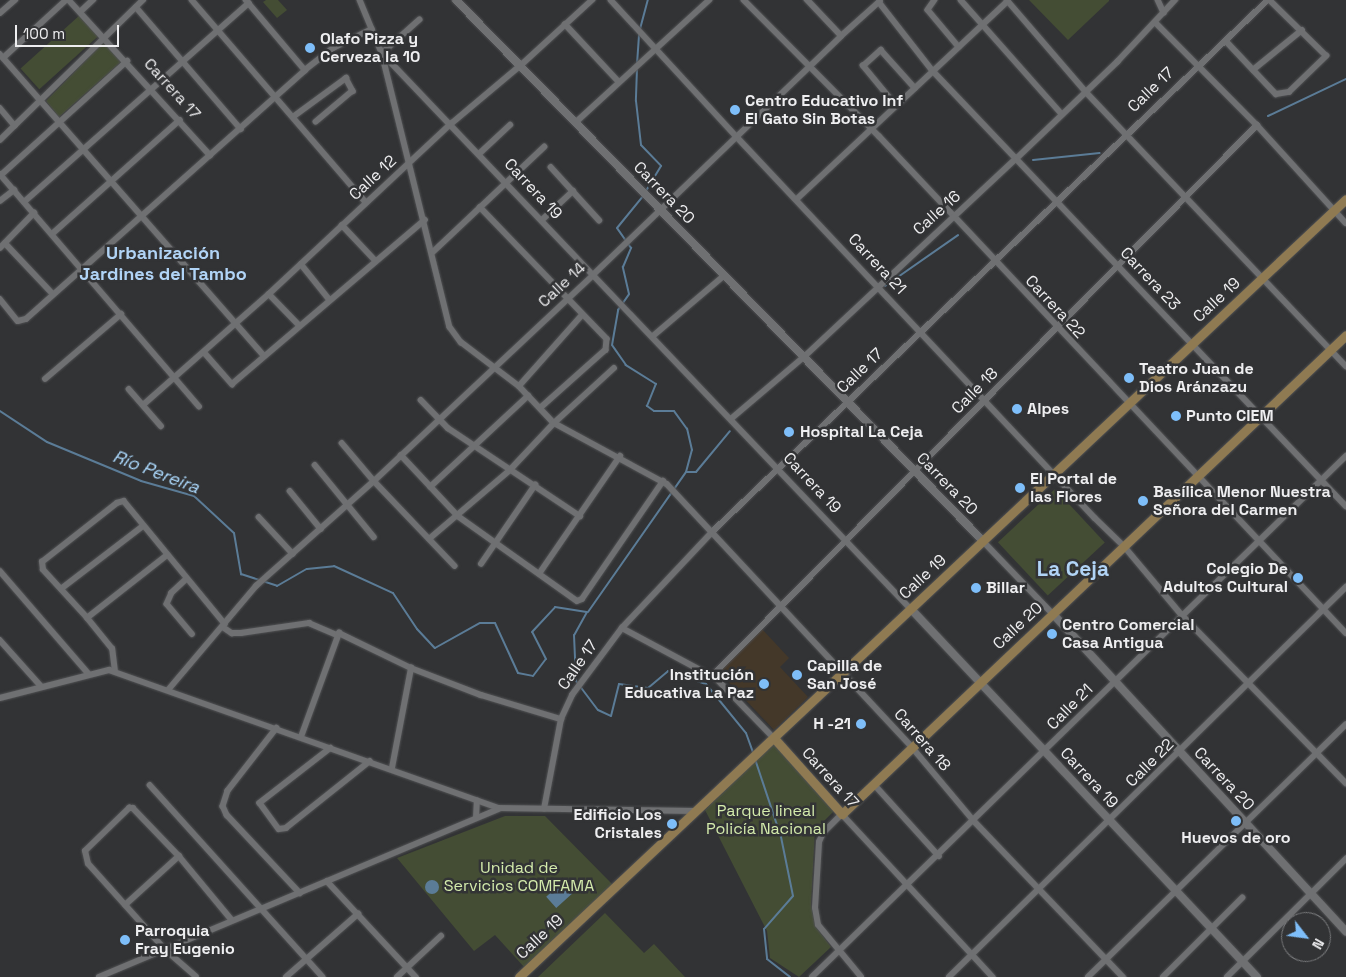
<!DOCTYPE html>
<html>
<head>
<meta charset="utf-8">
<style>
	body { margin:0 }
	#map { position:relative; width:1346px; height:977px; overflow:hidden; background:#323335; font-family:"Space Grotesk",sans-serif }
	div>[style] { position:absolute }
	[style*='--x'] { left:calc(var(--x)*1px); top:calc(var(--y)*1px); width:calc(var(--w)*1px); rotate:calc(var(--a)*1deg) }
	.education>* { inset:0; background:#443829 }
	.green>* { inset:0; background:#444d34; transform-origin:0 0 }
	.water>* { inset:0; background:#5b7c97; transform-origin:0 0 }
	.round { border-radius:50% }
	.stream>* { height:2px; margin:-1px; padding:0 1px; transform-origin:1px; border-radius:1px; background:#5b7c97 }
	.roads { filter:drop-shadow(0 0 1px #505153) drop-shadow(0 0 1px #505153) }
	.street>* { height:5.5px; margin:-2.75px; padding:0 2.75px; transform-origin:2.75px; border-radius:2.75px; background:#6f7072 }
	.secondary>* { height:8px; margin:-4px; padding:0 4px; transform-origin:4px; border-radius:4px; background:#6f7072 }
	.primary>* { height:9px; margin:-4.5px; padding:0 4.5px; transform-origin:4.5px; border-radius:4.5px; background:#8f7a52 }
	.dots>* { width:14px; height:14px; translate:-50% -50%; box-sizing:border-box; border:2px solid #323335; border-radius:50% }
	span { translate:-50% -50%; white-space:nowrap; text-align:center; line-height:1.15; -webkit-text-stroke:5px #323335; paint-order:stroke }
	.poi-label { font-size:16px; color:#eeeef0; font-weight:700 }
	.left { translate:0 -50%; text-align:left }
	.right { translate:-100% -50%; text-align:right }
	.street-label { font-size:16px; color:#eeeef0 }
	.park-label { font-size:16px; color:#d4ebac }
	.neighbourhood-label { font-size:18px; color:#b1d4f6; font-weight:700 }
	.water-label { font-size:18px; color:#abd8fc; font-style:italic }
	.district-label { font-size:21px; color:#b1d4f6; font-weight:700 }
	.north { position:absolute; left:1281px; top:912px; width:50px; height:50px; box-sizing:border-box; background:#323335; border:1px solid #7d7e80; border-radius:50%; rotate:120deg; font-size:14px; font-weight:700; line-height:20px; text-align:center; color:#eeeef0 }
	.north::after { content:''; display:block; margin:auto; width:18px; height:22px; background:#7ebef9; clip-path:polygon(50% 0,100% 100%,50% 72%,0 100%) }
	.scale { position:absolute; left:15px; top:25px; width:104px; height:22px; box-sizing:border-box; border:2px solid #eeeef0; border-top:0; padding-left:6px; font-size:15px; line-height:18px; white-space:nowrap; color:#eeeef0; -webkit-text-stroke:4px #323335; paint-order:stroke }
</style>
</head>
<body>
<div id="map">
	<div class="education">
		<i style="clip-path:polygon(762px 629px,789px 658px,780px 667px,808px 697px,774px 730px,719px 672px)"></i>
	</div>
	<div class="green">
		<i style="clip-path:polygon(266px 0,278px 0,287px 10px,277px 18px,263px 2px)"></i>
		<i style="clip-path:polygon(1029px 0,1109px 0,1109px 1px,1068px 40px)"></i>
		<i style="left:80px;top:15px;width:28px;height:80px;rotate:48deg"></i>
		<i style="clip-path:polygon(105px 41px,122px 61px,59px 117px,46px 101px)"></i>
		<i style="left:1055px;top:489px;width:73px;height:78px;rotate:47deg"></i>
		<i style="clip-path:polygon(775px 742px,835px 810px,815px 830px,811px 904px,815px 926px,831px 947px,799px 977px,770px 958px,767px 931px,705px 810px)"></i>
		<i style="clip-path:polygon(505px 816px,545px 816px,613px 885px,524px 967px,495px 935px,474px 951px,397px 858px)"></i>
		<i style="clip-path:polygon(605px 913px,644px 953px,654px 944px,685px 977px,538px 977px)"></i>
	</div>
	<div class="water">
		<i style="left:567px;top:878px;width:15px;height:28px;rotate:48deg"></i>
		<i class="round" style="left:425px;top:880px;width:14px;height:14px"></i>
	</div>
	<div class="stream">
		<i style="--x:640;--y:29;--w:30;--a:-75"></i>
		<i style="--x:637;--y:64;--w:30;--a:-86"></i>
		<i style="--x:637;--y:68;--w:33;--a:92"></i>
		<i style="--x:636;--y:101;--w:44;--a:83.5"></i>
		<i style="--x:641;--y:145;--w:29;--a:46"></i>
		<i style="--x:661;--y:166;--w:29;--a:121"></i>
		<i style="--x:1268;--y:116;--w:86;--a:-25.4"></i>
		<i style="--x:1033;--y:160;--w:67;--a:-6"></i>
		<i style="--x:885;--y:286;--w:89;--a:-34.9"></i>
		<i style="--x:0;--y:411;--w:56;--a:33.4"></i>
		<i style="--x:47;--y:442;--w:102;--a:22.5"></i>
		<i style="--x:141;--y:481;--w:55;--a:15.8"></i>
		<i style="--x:194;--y:496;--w:54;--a:42.8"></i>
		<i style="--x:234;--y:533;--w:42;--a:80.3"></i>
		<i style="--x:241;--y:574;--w:38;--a:18"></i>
		<i style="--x:277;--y:586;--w:34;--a:-30"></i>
		<i style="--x:307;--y:569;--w:27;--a:-6"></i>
		<i style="--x:334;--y:566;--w:65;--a:24.6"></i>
		<i style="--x:393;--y:593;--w:43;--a:56.3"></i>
		<i style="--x:417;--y:629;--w:26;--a:47"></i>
		<i style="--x:435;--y:648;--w:51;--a:-29.1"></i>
		<i style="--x:480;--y:623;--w:15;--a:0"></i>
		<i style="--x:495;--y:623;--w:55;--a:65.3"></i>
		<i style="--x:518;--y:673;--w:15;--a:11"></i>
		<i style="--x:533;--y:676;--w:21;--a:-53"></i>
		<i style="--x:546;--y:659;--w:30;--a:-117"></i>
		<i style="--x:532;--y:632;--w:34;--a:-47"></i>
		<i style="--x:555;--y:607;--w:32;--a:9"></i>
		<i style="--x:587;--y:612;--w:26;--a:119"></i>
		<i style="--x:574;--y:635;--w:46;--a:87.5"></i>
		<i style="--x:576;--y:681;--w:36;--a:53"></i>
		<i style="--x:598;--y:710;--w:14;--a:25"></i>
		<i style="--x:611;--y:716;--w:33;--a:-76"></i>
		<i style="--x:619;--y:684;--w:29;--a:8"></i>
		<i style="--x:648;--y:688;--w:26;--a:-40"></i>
		<i style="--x:668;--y:671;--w:40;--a:18.9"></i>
		<i style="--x:706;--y:684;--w:63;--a:50.8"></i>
		<i style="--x:746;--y:733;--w:20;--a:70"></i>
		<i style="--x:687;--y:472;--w:9;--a:0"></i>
		<i style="--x:696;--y:472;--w:53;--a:-50.3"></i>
		<i style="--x:588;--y:612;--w:171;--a:-55"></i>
		<i style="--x:686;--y:472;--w:23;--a:-75"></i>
		<i style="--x:692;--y:450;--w:22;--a:-103"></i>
		<i style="--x:687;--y:429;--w:22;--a:-126"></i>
		<i style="--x:674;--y:411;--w:20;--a:180"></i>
		<i style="--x:654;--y:411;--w:9;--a:-144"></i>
		<i style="--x:647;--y:406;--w:24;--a:-68"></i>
		<i style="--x:656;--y:384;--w:36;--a:-148"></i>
		<i style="--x:626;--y:365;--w:24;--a:-125"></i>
		<i style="--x:612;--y:345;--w:36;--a:-80"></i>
		<i style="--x:618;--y:310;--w:19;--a:-55"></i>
		<i style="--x:629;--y:294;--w:28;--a:-103"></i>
		<i style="--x:623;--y:267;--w:21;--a:-67"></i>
		<i style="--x:631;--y:248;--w:24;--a:-125"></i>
		<i style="--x:617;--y:228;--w:43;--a:-50.7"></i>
		<i style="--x:755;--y:759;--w:82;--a:71.6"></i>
		<i style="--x:781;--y:837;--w:60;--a:78.5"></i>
		<i style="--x:793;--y:896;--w:44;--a:131.3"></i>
		<i style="--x:764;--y:929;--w:30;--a:84"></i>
		<i style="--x:767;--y:959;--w:29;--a:38"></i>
	</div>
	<div class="roads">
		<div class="street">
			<i style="--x:69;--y:0;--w:210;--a:47.7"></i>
			<i style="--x:192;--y:0;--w:267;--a:49.3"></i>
			<i style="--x:246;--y:0;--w:92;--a:49.9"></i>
			<i style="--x:360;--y:0;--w:57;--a:67.5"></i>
			<i style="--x:382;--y:53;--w:767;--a:46.43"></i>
			<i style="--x:611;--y:0;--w:185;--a:47.4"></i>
			<i style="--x:736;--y:136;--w:524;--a:46.78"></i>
			<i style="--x:1095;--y:518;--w:40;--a:44"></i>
			<i style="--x:1124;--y:546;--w:90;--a:50"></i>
			<i style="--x:1182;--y:615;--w:235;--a:45.7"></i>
			<i style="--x:744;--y:0;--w:192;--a:45.2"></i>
			<i style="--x:879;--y:136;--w:682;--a:46.78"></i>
			<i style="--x:935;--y:0;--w:12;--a:125"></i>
			<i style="--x:928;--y:10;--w:48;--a:50"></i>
			<i style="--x:961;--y:0;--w:152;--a:48.5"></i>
			<i style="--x:1007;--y:0;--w:121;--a:49.3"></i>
			<i style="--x:1086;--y:92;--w:378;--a:46.5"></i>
			<i style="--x:1158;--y:0;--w:14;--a:65"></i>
			<i style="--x:879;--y:2;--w:88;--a:52"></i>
			<i style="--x:933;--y:71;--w:600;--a:46.49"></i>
			<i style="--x:136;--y:7;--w:161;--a:49.3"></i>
			<i style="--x:80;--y:12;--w:18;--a:-43"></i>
			<i style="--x:0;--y:13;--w:20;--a:-41"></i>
			<i style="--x:1156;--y:23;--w:144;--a:45.3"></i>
			<i style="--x:1257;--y:125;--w:132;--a:47.8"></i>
			<i style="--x:565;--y:24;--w:79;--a:47"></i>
			<i style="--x:841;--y:36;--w:52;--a:-41.9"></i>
			<i style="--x:1226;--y:41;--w:73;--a:46.7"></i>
			<i style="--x:1276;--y:94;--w:13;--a:-9"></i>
			<i style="--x:1289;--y:92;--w:52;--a:-44.2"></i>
			<i style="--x:1326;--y:56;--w:80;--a:-135.5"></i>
			<i style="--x:382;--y:53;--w:282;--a:76.1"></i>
			<i style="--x:450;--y:327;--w:19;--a:54"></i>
			<i style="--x:461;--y:342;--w:73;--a:37.2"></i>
			<i style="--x:519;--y:386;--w:51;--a:46.6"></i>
			<i style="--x:554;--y:423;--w:128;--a:28.4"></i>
			<i style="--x:667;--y:484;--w:359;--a:47"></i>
			<i style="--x:912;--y:747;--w:97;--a:50"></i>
			<i style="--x:974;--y:821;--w:216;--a:46.3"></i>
			<i style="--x:382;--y:53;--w:50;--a:-41.7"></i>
			<i style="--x:0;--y:54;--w:401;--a:48.8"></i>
			<i style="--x:3;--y:58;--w:86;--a:-42.6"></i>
			<i style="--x:1253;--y:70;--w:63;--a:-39.2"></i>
			<i style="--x:896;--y:106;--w:52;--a:-129.5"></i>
			<i style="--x:863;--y:66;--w:24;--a:-42"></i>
			<i style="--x:881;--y:50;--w:51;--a:48.2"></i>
			<i style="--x:0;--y:108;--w:23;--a:50"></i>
			<i style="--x:293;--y:117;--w:66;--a:-36.3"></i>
			<i style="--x:346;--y:78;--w:15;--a:62"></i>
			<i style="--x:353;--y:91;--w:48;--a:140"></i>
			<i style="--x:575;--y:123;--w:182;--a:-42.5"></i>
			<i style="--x:0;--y:140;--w:200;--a:-44.4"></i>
			<i style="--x:480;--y:153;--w:41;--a:-43"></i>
			<i style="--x:551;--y:167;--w:72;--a:47.8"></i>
			<i style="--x:0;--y:174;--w:306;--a:49.4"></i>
			<i style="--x:1;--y:175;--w:170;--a:-42.1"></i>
			<i style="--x:797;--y:199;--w:289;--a:-43.2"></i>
			<i style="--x:0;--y:201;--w:18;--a:-38"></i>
			<i style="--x:24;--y:202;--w:300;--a:-41.5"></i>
			<i style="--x:480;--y:207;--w:183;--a:46.1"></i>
			<i style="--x:607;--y:339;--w:11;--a:95"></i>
			<i style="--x:606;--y:350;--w:87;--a:138.3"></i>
			<i style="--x:543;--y:219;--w:41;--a:-43"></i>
			<i style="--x:342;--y:225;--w:48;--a:46.7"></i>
			<i style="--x:52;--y:234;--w:171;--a:-41.7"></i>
			<i style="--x:5;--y:243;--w:70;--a:46.7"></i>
			<i style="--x:0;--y:248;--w:49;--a:-45.8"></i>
			<i style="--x:433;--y:252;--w:153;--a:-43.4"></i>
			<i style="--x:301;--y:264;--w:45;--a:51.3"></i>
			<i style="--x:269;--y:294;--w:43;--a:45.9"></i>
			<i style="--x:0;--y:299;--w:28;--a:51"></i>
			<i style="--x:18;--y:321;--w:8;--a:-14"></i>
			<i style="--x:26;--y:319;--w:374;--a:-41.7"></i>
			<i style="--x:305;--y:70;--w:36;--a:-38"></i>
			<i style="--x:333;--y:48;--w:43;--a:-26"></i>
			<i style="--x:653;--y:336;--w:94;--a:-40.3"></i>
			<i style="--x:204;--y:352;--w:43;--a:48.8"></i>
			<i style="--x:232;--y:384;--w:253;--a:-40.4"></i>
			<i style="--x:45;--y:379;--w:100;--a:-40.5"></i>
			<i style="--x:519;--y:386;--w:95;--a:-48.4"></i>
			<i style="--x:129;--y:389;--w:49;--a:49.1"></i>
			<i style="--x:421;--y:400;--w:39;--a:46"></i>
			<i style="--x:448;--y:428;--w:159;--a:33.7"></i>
			<i style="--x:143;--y:405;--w:168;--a:-41.4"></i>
			<i style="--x:269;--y:294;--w:250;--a:-43.1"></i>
			<i style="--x:452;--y:123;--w:89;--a:-40"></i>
			<i style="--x:520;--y:66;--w:98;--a:-42.5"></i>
			<i style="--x:732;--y:418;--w:94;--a:-40.3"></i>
			<i style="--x:804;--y:357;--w:291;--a:-43.1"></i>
			<i style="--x:1017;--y:158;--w:139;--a:-43.8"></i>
			<i style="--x:1117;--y:62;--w:85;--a:-46.9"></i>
			<i style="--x:342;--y:443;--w:50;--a:49.9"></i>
			<i style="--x:374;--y:481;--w:117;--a:46.4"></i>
			<i style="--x:401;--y:455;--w:83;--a:46.9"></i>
			<i style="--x:458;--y:516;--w:146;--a:35.5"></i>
			<i style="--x:577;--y:601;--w:5;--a:-22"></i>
			<i style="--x:582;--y:599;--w:143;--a:-55.5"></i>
			<i style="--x:315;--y:465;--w:93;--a:50.7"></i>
			<i style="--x:430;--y:487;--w:134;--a:-42.9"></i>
			<i style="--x:290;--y:491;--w:49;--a:50.8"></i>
			<i style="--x:259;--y:517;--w:50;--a:47.4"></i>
			<i style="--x:429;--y:539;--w:106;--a:-40.4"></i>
			<i style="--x:510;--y:470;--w:64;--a:-46.9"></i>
			<i style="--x:554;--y:423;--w:81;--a:-42.5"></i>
			<i style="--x:983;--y:541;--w:101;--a:46.2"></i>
			<i style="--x:481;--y:564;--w:96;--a:-55.6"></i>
			<i style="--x:0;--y:571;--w:135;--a:49.2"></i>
			<i style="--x:539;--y:574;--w:143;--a:-55.5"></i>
			<i style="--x:187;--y:579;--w:21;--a:137"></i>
			<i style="--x:172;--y:593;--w:12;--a:114"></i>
			<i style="--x:167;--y:604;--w:39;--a:50"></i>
			<i style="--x:61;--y:589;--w:103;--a:-37.5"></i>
			<i style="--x:87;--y:618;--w:65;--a:-132.5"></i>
			<i style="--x:43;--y:570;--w:8;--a:-97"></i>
			<i style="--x:42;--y:562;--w:95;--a:-38.2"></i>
			<i style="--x:117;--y:503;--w:7;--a:-16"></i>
			<i style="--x:124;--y:501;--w:159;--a:50.6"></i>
			<i style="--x:223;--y:627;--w:11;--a:34"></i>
			<i style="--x:232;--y:633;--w:9;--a:0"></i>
			<i style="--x:241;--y:633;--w:69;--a:-8.4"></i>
			<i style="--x:309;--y:623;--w:30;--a:23"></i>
			<i style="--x:622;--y:628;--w:108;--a:28.2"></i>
			<i style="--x:717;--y:679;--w:82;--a:46"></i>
			<i style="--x:0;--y:640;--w:62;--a:48.3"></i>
			<i style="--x:115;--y:672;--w:23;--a:-97"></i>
			<i style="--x:112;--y:649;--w:40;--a:-129"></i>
			<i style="--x:87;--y:618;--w:102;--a:-38.2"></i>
			<i style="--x:712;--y:676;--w:775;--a:-45.31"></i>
			<i style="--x:169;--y:689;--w:135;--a:-49.8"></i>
			<i style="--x:256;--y:586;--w:158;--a:-41.7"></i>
			<i style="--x:374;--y:481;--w:301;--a:-43.2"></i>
			<i style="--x:593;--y:275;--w:344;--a:-43.9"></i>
			<i style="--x:841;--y:36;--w:50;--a:-133.4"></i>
			<i style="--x:0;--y:698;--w:113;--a:-14.4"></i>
			<i style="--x:109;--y:670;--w:413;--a:19.5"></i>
			<i style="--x:498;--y:808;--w:197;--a:0.9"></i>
			<i style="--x:277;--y:728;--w:80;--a:127.9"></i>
			<i style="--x:228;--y:791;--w:16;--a:108"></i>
			<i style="--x:223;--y:806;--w:10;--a:66"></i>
			<i style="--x:227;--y:815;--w:107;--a:46.9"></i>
			<i style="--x:301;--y:737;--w:111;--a:-69.9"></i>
			<i style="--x:339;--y:633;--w:80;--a:25.9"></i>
			<i style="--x:411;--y:668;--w:75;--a:21.1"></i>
			<i style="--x:481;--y:695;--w:84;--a:16.7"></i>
			<i style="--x:331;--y:748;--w:90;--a:142.2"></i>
			<i style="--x:260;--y:803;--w:32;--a:54"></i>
			<i style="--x:279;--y:829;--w:7;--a:-8"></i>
			<i style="--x:286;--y:828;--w:107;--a:-38.6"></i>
			<i style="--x:392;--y:768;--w:102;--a:-79.2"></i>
			<i style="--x:874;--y:784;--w:97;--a:47.9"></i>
			<i style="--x:150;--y:785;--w:258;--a:48"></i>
			<i style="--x:544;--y:809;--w:92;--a:-79.3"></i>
			<i style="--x:561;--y:719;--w:26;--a:-65"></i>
			<i style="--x:572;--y:695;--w:84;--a:-53.3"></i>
			<i style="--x:622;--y:628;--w:132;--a:-46.8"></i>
			<i style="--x:712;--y:532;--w:770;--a:-43.74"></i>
			<i style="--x:476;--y:818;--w:17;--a:-87"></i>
			<i style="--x:327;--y:881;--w:131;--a:47.2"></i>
			<i style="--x:125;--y:905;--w:73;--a:-42.2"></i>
			<i style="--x:99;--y:977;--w:433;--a:-22.8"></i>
			<i style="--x:196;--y:977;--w:41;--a:-138.9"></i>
			<i style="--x:165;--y:950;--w:115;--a:-131.8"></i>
			<i style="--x:88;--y:864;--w:13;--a:-103"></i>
			<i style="--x:85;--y:851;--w:62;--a:-44.3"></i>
			<i style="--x:129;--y:808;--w:4;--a:0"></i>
			<i style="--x:133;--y:808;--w:66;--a:46.2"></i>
			<i style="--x:179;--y:856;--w:83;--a:50.4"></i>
			<i style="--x:286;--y:977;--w:96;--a:-41.2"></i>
			<i style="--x:397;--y:977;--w:60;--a:-43"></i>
			<i style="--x:812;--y:977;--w:746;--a:-44.29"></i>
			<i style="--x:861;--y:977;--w:67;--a:-129.6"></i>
			<i style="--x:818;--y:925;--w:17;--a:-100"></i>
			<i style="--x:815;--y:908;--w:66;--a:-86.5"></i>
			<i style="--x:819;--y:842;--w:10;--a:-66"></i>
			<i style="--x:823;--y:833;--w:27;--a:-45"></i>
			<i style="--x:842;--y:814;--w:222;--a:47.2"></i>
			<i style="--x:949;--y:977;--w:557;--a:-44.49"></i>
			<i style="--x:1088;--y:977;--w:361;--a:-44.4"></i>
			<i style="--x:1163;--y:977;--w:112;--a:-45"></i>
			<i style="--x:1227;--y:977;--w:168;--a:-44.8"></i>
		</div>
		<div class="secondary">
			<i style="--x:456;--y:0;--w:755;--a:45.75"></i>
			<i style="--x:911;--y:609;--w:505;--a:46.76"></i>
			<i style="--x:1053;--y:614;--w:432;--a:47.3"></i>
		</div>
		<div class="primary">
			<i style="--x:774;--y:738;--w:102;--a:48.2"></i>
			<i style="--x:842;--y:814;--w:695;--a:-43.54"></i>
			<i style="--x:519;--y:977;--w:1135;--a:-43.25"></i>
		</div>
	</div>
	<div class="dots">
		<i style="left:310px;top:48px;background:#7ebef9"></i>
		<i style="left:735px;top:110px;background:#7ebef9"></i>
		<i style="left:1129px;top:378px;background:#7ebef9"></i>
		<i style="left:1017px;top:409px;background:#7ebef9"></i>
		<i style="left:1176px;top:416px;background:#7ebef9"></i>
		<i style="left:789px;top:432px;background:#7ebef9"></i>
		<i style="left:1020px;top:488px;background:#7ebef9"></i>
		<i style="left:1143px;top:501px;background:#7ebef9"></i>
		<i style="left:1298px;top:578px;background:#7ebef9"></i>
		<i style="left:976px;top:588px;background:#7ebef9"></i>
		<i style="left:1052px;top:634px;background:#7ebef9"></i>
		<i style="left:797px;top:675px;background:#7ebef9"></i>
		<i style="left:764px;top:684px;background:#7ebef9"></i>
		<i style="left:861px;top:724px;background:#7ebef9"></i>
		<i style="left:1236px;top:821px;background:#7ebef9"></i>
		<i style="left:672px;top:824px;background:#7ebef9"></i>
		<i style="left:125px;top:940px;background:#7ebef9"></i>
	</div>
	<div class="poi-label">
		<span class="left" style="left:320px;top:48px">Olafo Pizza y<br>Cerveza la 10</span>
		<span class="left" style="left:745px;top:110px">Centro Educativo Inf<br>El Gato Sin Botas</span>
		<span class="left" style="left:1139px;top:378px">Teatro Juan de<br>Dios Aránzazu</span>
		<span class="left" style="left:1027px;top:409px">Alpes</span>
		<span class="left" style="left:1186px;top:416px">Punto CIEM</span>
		<span class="left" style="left:800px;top:432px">Hospital La Ceja</span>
		<span class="left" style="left:1030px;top:488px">El Portal de<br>las Flores</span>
		<span class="left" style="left:1153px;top:501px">Basílica Menor Nuestra<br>Señora del Carmen</span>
		<span class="right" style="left:1288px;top:578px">Colegio De<br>Adultos Cultural</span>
		<span class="left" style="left:986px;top:588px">Billar</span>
		<span class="left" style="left:1062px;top:634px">Centro Comercial<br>Casa Antigua</span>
		<span class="left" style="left:807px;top:675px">Capilla de<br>San José</span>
		<span class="right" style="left:754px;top:684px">Institución<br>Educativa La Paz</span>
		<span class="right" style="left:851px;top:724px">H -21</span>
		<span class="right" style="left:662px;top:824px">Edificio Los<br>Cristales</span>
		<span style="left:1236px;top:838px">Huevos de oro</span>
		<span class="left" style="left:135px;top:940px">Parroquia<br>Fray Eugenio</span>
	</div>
	<div class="street-label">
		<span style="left:172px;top:89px;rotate:48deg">Carrera 17</span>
		<span style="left:1151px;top:90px;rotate:-44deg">Calle 17</span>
		<span style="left:373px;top:178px;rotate:-43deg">Calle 12</span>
		<span style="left:533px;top:189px;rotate:47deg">Carrera 19</span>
		<span style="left:664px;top:193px;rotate:46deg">Carrera 20</span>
		<span style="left:937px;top:213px;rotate:-42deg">Calle 16</span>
		<span style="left:877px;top:264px;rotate:47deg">Carrera 21</span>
		<span style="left:1150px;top:279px;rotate:47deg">Carrera 23</span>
		<span style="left:562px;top:285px;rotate:-43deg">Calle 14</span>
		<span style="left:1217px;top:300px;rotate:-43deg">Calle 19</span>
		<span style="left:1055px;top:307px;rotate:47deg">Carrera 22</span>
		<span style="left:860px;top:371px;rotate:-44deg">Calle 17</span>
		<span style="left:975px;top:391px;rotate:-45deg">Calle 18</span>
		<span style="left:812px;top:483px;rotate:47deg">Carrera 19</span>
		<span style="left:947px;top:484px;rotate:46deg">Carrera 20</span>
		<span style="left:923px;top:577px;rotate:-43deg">Calle 19</span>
		<span style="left:1018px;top:626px;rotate:-43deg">Calle 20</span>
		<span style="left:578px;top:665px;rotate:-55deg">Calle 17</span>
		<span style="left:1070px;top:707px;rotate:-45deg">Calle 21</span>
		<span style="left:922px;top:740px;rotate:49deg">Carrera 18</span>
		<span style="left:1150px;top:763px;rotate:-45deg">Calle 22</span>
		<span style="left:830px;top:778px;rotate:48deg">Carrera 17</span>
		<span style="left:1089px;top:778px;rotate:47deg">Carrera 19</span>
		<span style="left:1224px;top:779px;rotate:47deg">Carrera 20</span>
		<span style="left:540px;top:937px;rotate:-43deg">Calle 19</span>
	</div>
	<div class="park-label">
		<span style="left:766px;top:820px">Parque lineal<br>Policía Nacional</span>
		<span style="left:519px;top:877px">Unidad de<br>Servicios COMFAMA</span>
	</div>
	<div class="neighbourhood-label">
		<span style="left:163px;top:264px">Urbanización<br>Jardines del Tambo</span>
	</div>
	<div class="water-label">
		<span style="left:156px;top:472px;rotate:21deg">Río Pereira</span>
	</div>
	<div class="district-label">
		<span style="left:1073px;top:569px">La Ceja</span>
	</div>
	<div class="north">N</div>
	<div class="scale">100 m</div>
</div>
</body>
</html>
